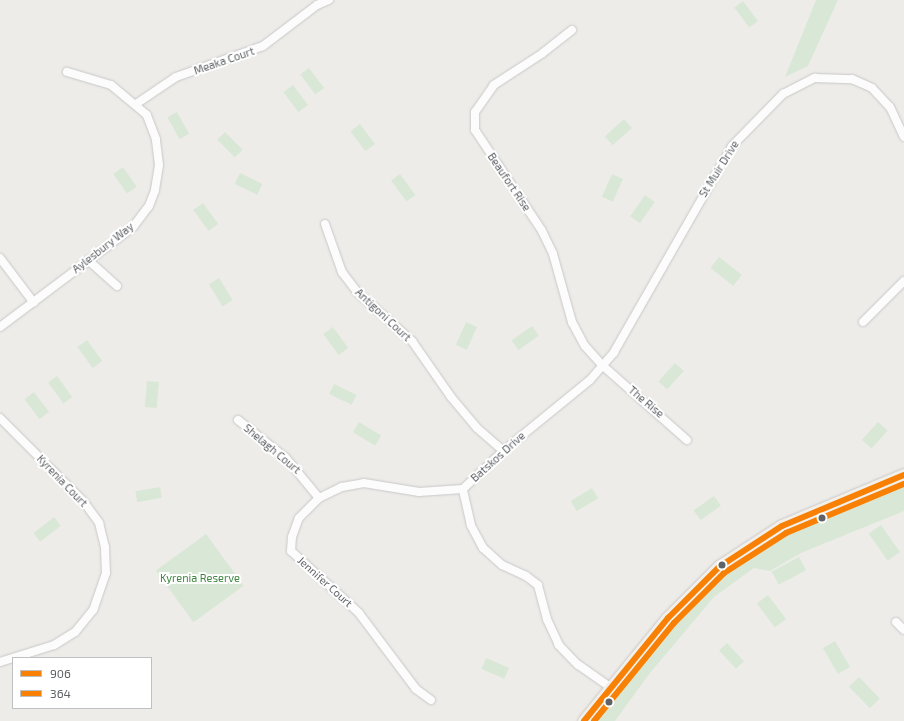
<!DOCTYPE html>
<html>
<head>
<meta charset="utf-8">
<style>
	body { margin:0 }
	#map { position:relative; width:904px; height:721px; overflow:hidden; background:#eeece9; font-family:"Exo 2",sans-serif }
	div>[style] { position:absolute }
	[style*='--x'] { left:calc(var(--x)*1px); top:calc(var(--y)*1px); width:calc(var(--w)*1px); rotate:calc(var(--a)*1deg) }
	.green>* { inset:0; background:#d9e8d6; transform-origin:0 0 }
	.roads { filter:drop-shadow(0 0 1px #c8c8c8) drop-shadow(0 0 1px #c8c8c8) }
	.street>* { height:8px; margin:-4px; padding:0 4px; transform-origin:4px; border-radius:4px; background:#fcfcfc }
	.primary>* { height:13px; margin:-6.5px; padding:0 6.5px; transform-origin:6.5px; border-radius:6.5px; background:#f2f0ea }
	.bus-1>* { height:6px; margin:-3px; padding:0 3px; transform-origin:3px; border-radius:3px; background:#f78005 }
	.bus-2>* { height:6px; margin:-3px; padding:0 3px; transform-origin:3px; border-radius:3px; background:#f78005 }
	.dots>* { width:11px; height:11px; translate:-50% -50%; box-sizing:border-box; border:2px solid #fff; border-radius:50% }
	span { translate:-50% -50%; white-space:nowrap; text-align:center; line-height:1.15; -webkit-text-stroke:4px #fff; paint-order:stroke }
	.street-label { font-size:11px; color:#5f6266 }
	.park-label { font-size:11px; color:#3f8541 }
	.legend { position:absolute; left:12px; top:657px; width:140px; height:52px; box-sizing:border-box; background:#fff; border:1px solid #bfc0c2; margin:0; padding:5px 7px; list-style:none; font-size:12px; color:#5f6266 }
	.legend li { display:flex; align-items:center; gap:8px; height:20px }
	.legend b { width:20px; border:1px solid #bfc0c2 }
</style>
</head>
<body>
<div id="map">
	<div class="green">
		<i style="clip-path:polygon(816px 0,838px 0,808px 66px,785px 77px)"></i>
		<i style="left:743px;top:1px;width:25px;height:11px;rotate:53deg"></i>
		<i style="left:309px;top:68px;width:25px;height:11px;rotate:53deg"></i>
		<i style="left:293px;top:85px;width:25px;height:12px;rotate:53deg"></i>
		<i style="left:177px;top:112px;width:25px;height:11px;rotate:61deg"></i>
		<i style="left:624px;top:119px;width:12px;height:26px;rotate:48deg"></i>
		<i style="left:360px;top:124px;width:25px;height:12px;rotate:53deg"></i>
		<i style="left:225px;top:132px;width:25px;height:11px;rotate:45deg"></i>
		<i style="left:123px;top:167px;width:24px;height:12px;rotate:55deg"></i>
		<i style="left:240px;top:173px;width:25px;height:12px;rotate:26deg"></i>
		<i style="left:400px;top:174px;width:26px;height:11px;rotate:54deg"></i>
		<i style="left:612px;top:174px;width:12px;height:25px;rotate:24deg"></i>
		<i style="left:645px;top:195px;width:12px;height:26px;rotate:35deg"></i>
		<i style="left:203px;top:203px;width:26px;height:12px;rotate:54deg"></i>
		<i style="left:719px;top:257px;width:29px;height:14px;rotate:38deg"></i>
		<i style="left:219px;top:278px;width:26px;height:12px;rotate:58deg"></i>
		<i style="left:466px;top:322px;width:12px;height:25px;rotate:24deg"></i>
		<i style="left:532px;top:326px;width:12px;height:25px;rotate:55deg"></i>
		<i style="left:333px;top:327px;width:26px;height:12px;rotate:54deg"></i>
		<i style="left:87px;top:340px;width:26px;height:12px;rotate:54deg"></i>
		<i style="left:675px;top:363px;width:12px;height:25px;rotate:42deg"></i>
		<i style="left:57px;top:376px;width:26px;height:11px;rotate:54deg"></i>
		<i style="left:147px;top:381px;width:12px;height:26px;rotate:5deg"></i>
		<i style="left:334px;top:384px;width:25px;height:11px;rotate:26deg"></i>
		<i style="left:34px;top:392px;width:25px;height:12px;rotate:53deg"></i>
		<i style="left:359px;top:422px;width:26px;height:12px;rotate:31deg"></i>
		<i style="left:878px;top:422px;width:13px;height:24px;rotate:42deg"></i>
		<i style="clip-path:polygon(904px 482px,904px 511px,801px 553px,770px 571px,754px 568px,714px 597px,650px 673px,615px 721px,593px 721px,649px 648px,720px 573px,786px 529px)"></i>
		<i style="left:160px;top:487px;width:11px;height:25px;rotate:80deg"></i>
		<i style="left:592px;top:488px;width:12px;height:25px;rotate:59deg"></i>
		<i style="left:714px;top:496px;width:12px;height:25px;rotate:55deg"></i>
		<i style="left:54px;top:517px;width:11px;height:26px;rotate:52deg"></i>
		<i style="left:881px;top:525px;width:33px;height:15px;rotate:55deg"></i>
		<i style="left:206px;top:534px;width:64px;height:62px;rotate:54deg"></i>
		<i style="left:799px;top:557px;width:15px;height:31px;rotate:62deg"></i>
		<i style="left:768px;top:595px;width:30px;height:14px;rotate:53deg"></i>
		<i style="left:835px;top:641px;width:30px;height:14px;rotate:60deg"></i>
		<i style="left:727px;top:643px;width:25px;height:11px;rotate:47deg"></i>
		<i style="left:486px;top:658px;width:25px;height:12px;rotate:23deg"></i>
		<i style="left:859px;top:677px;width:30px;height:14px;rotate:46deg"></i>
	</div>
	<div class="roads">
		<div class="street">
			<i style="--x:572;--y:30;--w:37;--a:142"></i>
			<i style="--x:543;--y:53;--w:59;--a:146.9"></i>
			<i style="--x:494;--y:85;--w:33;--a:125"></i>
			<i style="--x:475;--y:112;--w:18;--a:90"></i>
			<i style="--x:475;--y:130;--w:121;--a:56.4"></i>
			<i style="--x:542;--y:231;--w:25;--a:64"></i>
			<i style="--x:553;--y:254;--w:71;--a:74.4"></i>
			<i style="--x:572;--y:322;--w:27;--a:62"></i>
			<i style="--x:585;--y:346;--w:27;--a:48"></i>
			<i style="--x:603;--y:366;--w:112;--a:41.4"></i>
			<i style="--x:136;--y:104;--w:48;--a:-34"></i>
			<i style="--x:176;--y:77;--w:92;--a:-19.6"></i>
			<i style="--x:263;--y:46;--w:68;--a:-37.2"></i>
			<i style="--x:317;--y:5;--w:13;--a:-23"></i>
			<i style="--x:325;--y:224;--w:51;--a:70.5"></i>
			<i style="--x:342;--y:272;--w:25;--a:53"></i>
			<i style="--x:357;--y:292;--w:74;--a:41.7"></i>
			<i style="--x:412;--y:341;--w:68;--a:55.1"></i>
			<i style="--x:451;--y:397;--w:40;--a:50"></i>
			<i style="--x:477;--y:428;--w:35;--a:41"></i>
			<i style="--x:0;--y:258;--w:56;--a:52.9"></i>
			<i style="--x:88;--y:260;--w:39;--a:42"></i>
			<i style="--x:863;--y:322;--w:58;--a:-45"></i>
			<i style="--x:0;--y:327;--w:166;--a:-36.9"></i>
			<i style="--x:133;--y:227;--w:26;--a:-53"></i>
			<i style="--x:149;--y:206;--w:17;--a:-69"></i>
			<i style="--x:155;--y:190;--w:25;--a:-81"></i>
			<i style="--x:159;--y:165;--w:26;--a:-97"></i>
			<i style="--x:156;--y:139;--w:26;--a:-111"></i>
			<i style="--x:147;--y:115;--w:47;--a:-140.2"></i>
			<i style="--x:111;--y:85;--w:46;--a:-163.5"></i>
			<i style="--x:0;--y:418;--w:119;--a:45"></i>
			<i style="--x:84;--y:502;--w:26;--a:54"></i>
			<i style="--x:99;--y:523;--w:25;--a:76"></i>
			<i style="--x:105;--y:547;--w:26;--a:88"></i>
			<i style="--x:106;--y:573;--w:39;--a:109"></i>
			<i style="--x:93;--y:610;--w:28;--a:129"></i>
			<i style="--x:75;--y:632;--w:25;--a:148"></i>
			<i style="--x:54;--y:645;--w:57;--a:162.5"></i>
			<i style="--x:238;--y:420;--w:61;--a:38.4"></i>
			<i style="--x:286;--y:458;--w:52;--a:50.5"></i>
			<i style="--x:896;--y:622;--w:11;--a:45"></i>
			<i style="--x:610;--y:687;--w:39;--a:-145"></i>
			<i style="--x:578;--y:665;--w:28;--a:-134"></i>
			<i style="--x:559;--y:645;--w:29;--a:-115"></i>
			<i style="--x:547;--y:619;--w:35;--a:-105"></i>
			<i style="--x:538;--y:585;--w:15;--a:-143"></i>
			<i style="--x:526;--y:576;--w:26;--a:-155"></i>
			<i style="--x:502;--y:565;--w:25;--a:-138"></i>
			<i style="--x:483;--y:548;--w:26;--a:-118"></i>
			<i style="--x:471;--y:525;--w:37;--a:-103"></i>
			<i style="--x:463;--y:489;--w:55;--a:-43.5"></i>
			<i style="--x:503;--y:451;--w:112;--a:-39.2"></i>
			<i style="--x:590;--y:380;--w:37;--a:-49"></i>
			<i style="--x:614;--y:352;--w:237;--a:-60.2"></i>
			<i style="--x:732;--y:146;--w:73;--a:-45.6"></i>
			<i style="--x:783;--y:94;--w:36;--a:-27"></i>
			<i style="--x:815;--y:78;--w:37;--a:2"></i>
			<i style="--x:852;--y:79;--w:22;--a:24"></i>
			<i style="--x:872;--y:88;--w:26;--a:47"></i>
			<i style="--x:890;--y:107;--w:33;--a:65"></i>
			<i style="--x:431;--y:700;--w:19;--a:-144"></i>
			<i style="--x:416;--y:689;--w:95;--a:-126.9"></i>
			<i style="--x:359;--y:613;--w:92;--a:-137.6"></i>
			<i style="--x:291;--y:551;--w:14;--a:-86"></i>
			<i style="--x:292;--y:537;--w:20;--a:-70"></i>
			<i style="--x:299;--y:518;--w:28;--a:-45"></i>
			<i style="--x:319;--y:498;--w:25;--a:-26"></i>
			<i style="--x:342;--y:487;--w:22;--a:-10"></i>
			<i style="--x:364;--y:483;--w:56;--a:9.3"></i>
			<i style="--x:419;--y:492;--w:44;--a:-3.9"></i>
		</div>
		<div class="primary">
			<i style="--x:584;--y:721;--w:133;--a:-50.8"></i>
			<i style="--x:668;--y:618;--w:72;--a:-45"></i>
			<i style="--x:719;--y:567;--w:75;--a:-33.1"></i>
			<i style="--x:782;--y:526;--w:132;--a:-22.7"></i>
		</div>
	</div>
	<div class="bus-1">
		<i style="--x:584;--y:721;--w:133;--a:-50.8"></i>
		<i style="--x:668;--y:618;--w:72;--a:-45"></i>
		<i style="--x:719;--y:567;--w:75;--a:-33.1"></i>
		<i style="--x:782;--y:526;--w:132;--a:-22.7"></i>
	</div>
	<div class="bus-2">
		<i style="--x:594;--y:721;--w:127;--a:-50.8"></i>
		<i style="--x:674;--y:623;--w:71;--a:-45"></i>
		<i style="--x:724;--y:573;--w:74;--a:-32.8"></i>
		<i style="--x:786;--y:533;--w:128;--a:-22.6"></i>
	</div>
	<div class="dots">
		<i style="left:822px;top:518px;background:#5f6266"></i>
		<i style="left:722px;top:565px;background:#5f6266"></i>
		<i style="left:609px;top:702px;background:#5f6266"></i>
	</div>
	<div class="street-label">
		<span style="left:224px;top:61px;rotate:-19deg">Meaka Court</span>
		<span style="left:719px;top:169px;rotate:-58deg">St Muir Drive</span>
		<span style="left:509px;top:182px;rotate:56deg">Beaufort Rise</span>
		<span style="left:103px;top:248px;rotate:-38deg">Aylesbury Way</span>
		<span style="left:383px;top:315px;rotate:43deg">Antigoni Court</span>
		<span style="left:646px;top:402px;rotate:40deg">The Rise</span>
		<span style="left:272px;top:449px;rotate:40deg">Shelagh Court</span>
		<span style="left:498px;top:457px;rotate:-42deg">Batskos Drive</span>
		<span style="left:62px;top:481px;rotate:46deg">Kyrenia Court</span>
		<span style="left:325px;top:582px;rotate:42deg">Jennifer Court</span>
	</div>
	<div class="park-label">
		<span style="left:200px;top:578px">Kyrenia Reserve</span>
	</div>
	<ul class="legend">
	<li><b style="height:5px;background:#f78005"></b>906</li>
	<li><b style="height:5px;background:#f78005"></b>364</li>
	</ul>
</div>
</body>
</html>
